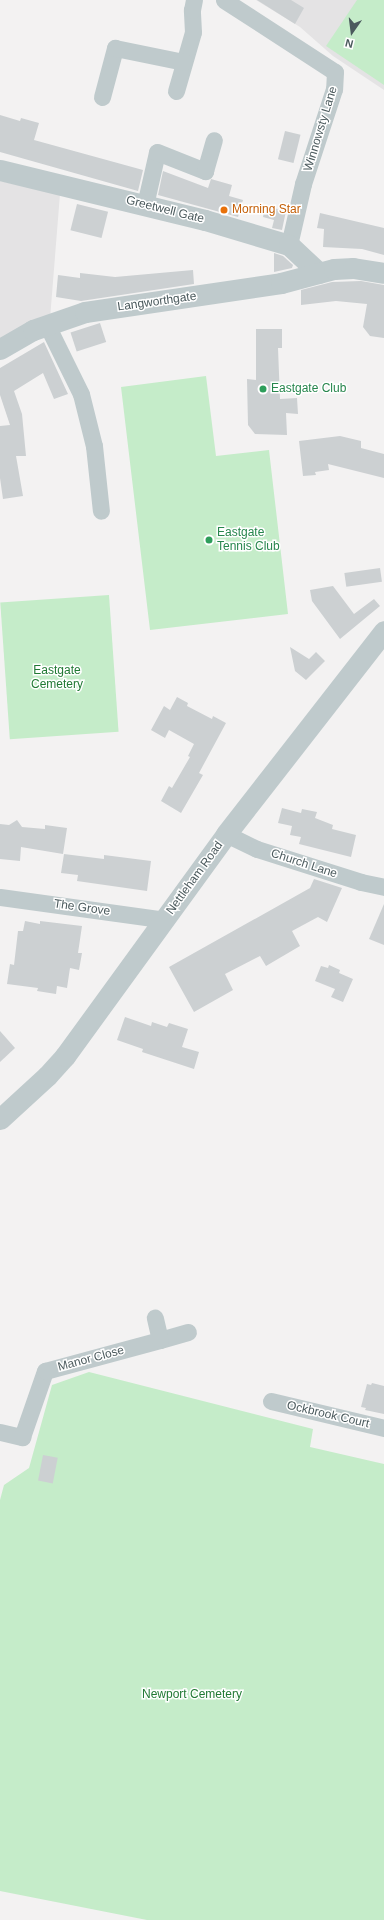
<!DOCTYPE html>
<html>
<head>
<meta charset="utf-8">
<style>
	body { margin:0 }
	#map { position:relative; width:384px; height:1920px; overflow:hidden; background:#f3f2f2; font-family:Helvetica,sans-serif }
	div>[style] { position:absolute }
	[style*='--x'] { left:calc(var(--x)*1px); top:calc(var(--y)*1px); width:calc(var(--w)*1px); rotate:calc(var(--a)*1deg) }
	.education>* { inset:0; background:#e4e3e4 }
	.green>* { inset:0; background:#c5ecc9; transform-origin:0 0 }
	.building>* { inset:0; background:#ccd0d2; transform-origin:0 0 }
	.minor>* { height:17px; margin:-8.5px; padding:0 8.5px; transform-origin:8.5px; border-radius:8.5px; background:#bfcacc }
	.tertiary>* { height:21px; margin:-10.5px; padding:0 10.5px; transform-origin:10.5px; border-radius:10.5px; background:#bfcacc }
	.dots>* { width:11px; height:11px; translate:-50% -50%; box-sizing:border-box; border:2px solid #fff; border-radius:50% }
	span { translate:-50% -50%; white-space:nowrap; text-align:center; line-height:1.15; -webkit-text-stroke:3px #fff; paint-order:stroke }
	.street-label { font-size:12px; color:#4b5a5d }
	.food-label { font-size:12px; color:#c56008 }
	.left { translate:0 -50%; text-align:left }
	.leisure-label { font-size:12px; color:#27864d }
	.park-label { font-size:12px; color:#217934 }
	.north { position:absolute; left:332px; top:12px; width:40px; height:40px; -webkit-text-stroke:3px #fff; paint-order:stroke; rotate:194deg; font-size:11px; font-weight:700; line-height:16px; text-align:center; color:#4b5a5d }
	.north::after { content:''; display:block; margin:auto; width:14px; height:18px; background:#4b5a5d; clip-path:polygon(50% 0,100% 100%,50% 72%,0 100%) }
</style>
</head>
<body>
<div id="map">
	<div class="education">
		<i style="clip-path:polygon(256px 0,384px 0,384px 90px,333px 56px,300px 27px)"></i>
		<i style="clip-path:polygon(0 181px,60px 194px,50px 319px,0 339px)"></i>
	</div>
	<div class="green">
		<i style="clip-path:polygon(357px 0,384px 0,384px 85px,326px 46px)"></i>
		<i style="clip-path:polygon(206px 376px,216px 456px,269px 450px,288px 614px,150px 630px,121px 387px)"></i>
		<i style="left:109px;top:595px;width:137px;height:109px;rotate:86deg"></i>
		<i style="clip-path:polygon(89px 1372px,313px 1429px,310px 1447px,384px 1464px,384px 1920px,147px 1920px,0 1891px,0 1500px,4px 1485px,29px 1468px,52px 1385px)"></i>
	</div>
	<div class="building">
		<i style="clip-path:polygon(257px 0,291px 0,304px 8px,295px 24px)"></i>
		<i style="clip-path:polygon(0 115px,20px 121px,21px 118px,39px 123px,34px 140px,143px 170px,138px 191px,0 152px)"></i>
		<i style="left:285px;top:131px;width:16px;height:29px;rotate:14deg"></i>
		<i style="clip-path:polygon(163px 171px,208px 188px,211px 179px,232px 185px,229px 196px,243px 200px,238px 217px,158px 195px)"></i>
		<i style="left:77px;top:204px;width:32px;height:27px;rotate:14deg"></i>
		<i style="clip-path:polygon(265px 206px,286px 211px,282px 230px,272px 228px,274px 220px,263px 217px)"></i>
		<i style="clip-path:polygon(320px 213px,384px 228px,384px 255px,362px 249px,323px 247px,324px 229px,317px 228px)"></i>
		<i style="clip-path:polygon(274px 253px,283px 256px,293px 265px,292px 268px,274px 272px)"></i>
		<i style="clip-path:polygon(193px 270px,194px 284px,81px 301px,56px 297px,58px 275px,80px 278px,80px 273px,115px 277px)"></i>
		<i style="clip-path:polygon(361px 281px,384px 285px,384px 338px,370px 336px,363px 327px,367px 304px,336px 301px,301px 305px,301px 290px,332px 282px)"></i>
		<i style="left:100px;top:323px;width:20px;height:31px;rotate:72deg"></i>
		<i style="clip-path:polygon(256px 329px,282px 329px,282px 348px,278px 348px,280px 399px,297px 398px,298px 414px,286px 413px,287px 435px,255px 434px,248px 425px,247px 379px,256px 380px)"></i>
		<i style="clip-path:polygon(44px 342px,68px 394px,54px 399px,43px 373px,14px 391px,22px 414px,26px 456px,16px 456px,23px 496px,3px 499px,0 478px,0 426px,10px 425px,0 395px,0 368px)"></i>
		<i style="clip-path:polygon(340px 436px,361px 441px,361px 448px,384px 454px,384px 478px,328px 464px,329px 470px,315px 472px,316px 475px,303px 476px,299px 441px)"></i>
		<i style="left:380px;top:568px;width:14px;height:36px;rotate:82deg"></i>
		<i style="clip-path:polygon(333px 586px,354px 614px,374px 599px,380px 606px,340px 639px,312px 601px,310px 590px)"></i>
		<i style="clip-path:polygon(290px 647px,309px 659px,316px 652px,325px 661px,306px 680px,295px 671px)"></i>
		<i style="clip-path:polygon(177px 697px,188px 703px,187px 706px,212px 719px,213px 716px,226px 723px,199px 773px,203px 775px,181px 813px,161px 801px,169px 786px,172px 788px,190px 757px,188px 756px,194px 744px,169px 730px,165px 738px,151px 730px,164px 706px,170px 710px)"></i>
		<i style="clip-path:polygon(282px 808px,301px 813px,302px 809px,317px 812px,315px 818px,333px 825px,332px 829px,356px 835px,351px 857px,299px 844px,301px 837px,290px 835px,292px 826px,278px 823px)"></i>
		<i style="clip-path:polygon(17px 820px,22px 827px,45px 829px,45px 825px,67px 828px,63px 854px,21px 847px,20px 861px,0 859px,0 824px,9px 825px)"></i>
		<i style="clip-path:polygon(64px 854px,104px 859px,104px 855px,151px 861px,147px 891px,77px 881px,78px 875px,61px 873px)"></i>
		<i style="clip-path:polygon(314px 879px,342px 888px,327px 922px,318px 917px,292px 931px,300px 946px,266px 966px,260px 956px,225px 974px,233px 990px,194px 1012px,169px 967px,310px 888px)"></i>
		<i style="clip-path:polygon(384px 904px,384px 945px,369px 939px)"></i>
		<i style="clip-path:polygon(25px 921px,40px 924px,40px 921px,82px 926px,78px 953px,82px 953px,79px 970px,70px 968px,67px 988px,57px 986px,56px 994px,37px 991px,38px 988px,7px 984px,10px 964px,14px 965px,18px 931px,23px 931px)"></i>
		<i style="clip-path:polygon(329px 965px,340px 970px,339px 973px,353px 979px,343px 1002px,331px 997px,335px 989px,315px 981px,321px 966px,328px 968px)"></i>
		<i style="clip-path:polygon(125px 1017px,151px 1026px,152px 1022px,167px 1027px,169px 1023px,188px 1029px,182px 1047px,199px 1052px,194px 1069px,142px 1052px,143px 1049px,117px 1040px)"></i>
		<i style="clip-path:polygon(0 1031px,15px 1048px,0 1062px)"></i>
		<i style="clip-path:polygon(372px 1383px,384px 1386px,384px 1414px,365px 1410px,366px 1408px,361px 1407px,367px 1384px,371px 1385px)"></i>
		<i style="left:43px;top:1455px;width:15px;height:26px;rotate:11deg"></i>
	</div>
	<div class="minor">
		<i style="--x:224;--y:0;--w:132;--a:33"></i>
		<i style="--x:335;--y:72;--w:17;--a:93"></i>
		<i style="--x:334;--y:89;--w:100;--a:108.1"></i>
		<i style="--x:303;--y:184;--w:63;--a:102.9"></i>
		<i style="--x:176;--y:91;--w:61;--a:-73.9"></i>
		<i style="--x:193;--y:32;--w:22;--a:-93"></i>
		<i style="--x:192;--y:10;--w:10;--a:-79"></i>
		<i style="--x:102;--y:97;--w:51;--a:-75.1"></i>
		<i style="--x:115;--y:48;--w:70;--a:11.5"></i>
		<i style="--x:145;--y:205;--w:54;--a:-77.2"></i>
		<i style="--x:157;--y:152;--w:52;--a:21.6"></i>
		<i style="--x:205;--y:171;--w:32;--a:-74"></i>
		<i style="--x:47;--y:325;--w:77;--a:63.8"></i>
		<i style="--x:81;--y:394;--w:54;--a:76"></i>
		<i style="--x:94;--y:446;--w:65;--a:83.9"></i>
		<i style="--x:226;--y:834;--w:34;--a:26"></i>
		<i style="--x:257;--y:849;--w:109;--a:17.6"></i>
		<i style="--x:361;--y:882;--w:24;--a:12"></i>
		<i style="--x:0;--y:897;--w:167;--a:7.9"></i>
		<i style="--x:160;--y:1340;--w:29;--a:-16"></i>
		<i style="--x:271;--y:1401;--w:116;--a:13.4"></i>
		<i style="--x:0;--y:1432;--w:23;--a:13"></i>
		<i style="--x:22;--y:1437;--w:70;--a:-70.8"></i>
		<i style="--x:45;--y:1371;--w:119;--a:-15.1"></i>
		<i style="--x:160;--y:1340;--w:23;--a:-103"></i>
	</div>
	<div class="tertiary">
		<i style="--x:0;--y:170;--w:211;--a:13.7"></i>
		<i style="--x:205;--y:220;--w:88;--a:16.6"></i>
		<i style="--x:289;--y:245;--w:41;--a:43"></i>
		<i style="--x:0;--y:349;--w:38;--a:-30"></i>
		<i style="--x:33;--y:330;--w:55;--a:-19.1"></i>
		<i style="--x:85;--y:312;--w:198;--a:-8.4"></i>
		<i style="--x:281;--y:283;--w:55;--a:-14.8"></i>
		<i style="--x:334;--y:269;--w:19;--a:-3"></i>
		<i style="--x:353;--y:268;--w:31;--a:9"></i>
		<i style="--x:0;--y:1119;--w:64;--a:-42.5"></i>
		<i style="--x:47;--y:1076;--w:27;--a:-48"></i>
		<i style="--x:65;--y:1056;--w:274;--a:-54"></i>
		<i style="--x:226;--y:834;--w:257;--a:-52.1"></i>
	</div>
	<div class="dots">
		<i style="left:224px;top:210px;background:#e8710a"></i>
		<i style="left:263px;top:389px;background:#2e9e5b"></i>
		<i style="left:209px;top:540px;background:#2e9e5b"></i>
	</div>
	<div class="street-label">
		<span style="left:321px;top:129px;rotate:-73deg">Winnowsty Lane</span>
		<span style="left:165px;top:210px;rotate:14deg">Greetwell Gate</span>
		<span style="left:157px;top:302px;rotate:-8deg">Langworthgate</span>
		<span style="left:304px;top:864px;rotate:18deg">Church Lane</span>
		<span style="left:195px;top:878px;rotate:-54deg">Nettleham Road</span>
		<span style="left:82px;top:908px;rotate:8deg">The Grove</span>
		<span style="left:91px;top:1359px;rotate:-15deg">Manor Close</span>
		<span style="left:328px;top:1415px;rotate:13deg">Ockbrook Court</span>
	</div>
	<div class="food-label">
		<span class="left" style="left:232px;top:210px">Morning Star</span>
	</div>
	<div class="leisure-label">
		<span class="left" style="left:271px;top:389px">Eastgate Club</span>
		<span class="left" style="left:217px;top:540px">Eastgate<br>Tennis Club</span>
	</div>
	<div class="park-label">
		<span style="left:57px;top:678px">Eastgate<br>Cemetery</span>
		<span style="left:192px;top:1695px">Newport Cemetery</span>
	</div>
	<div class="north">N</div>
</div>
</body>
</html>
